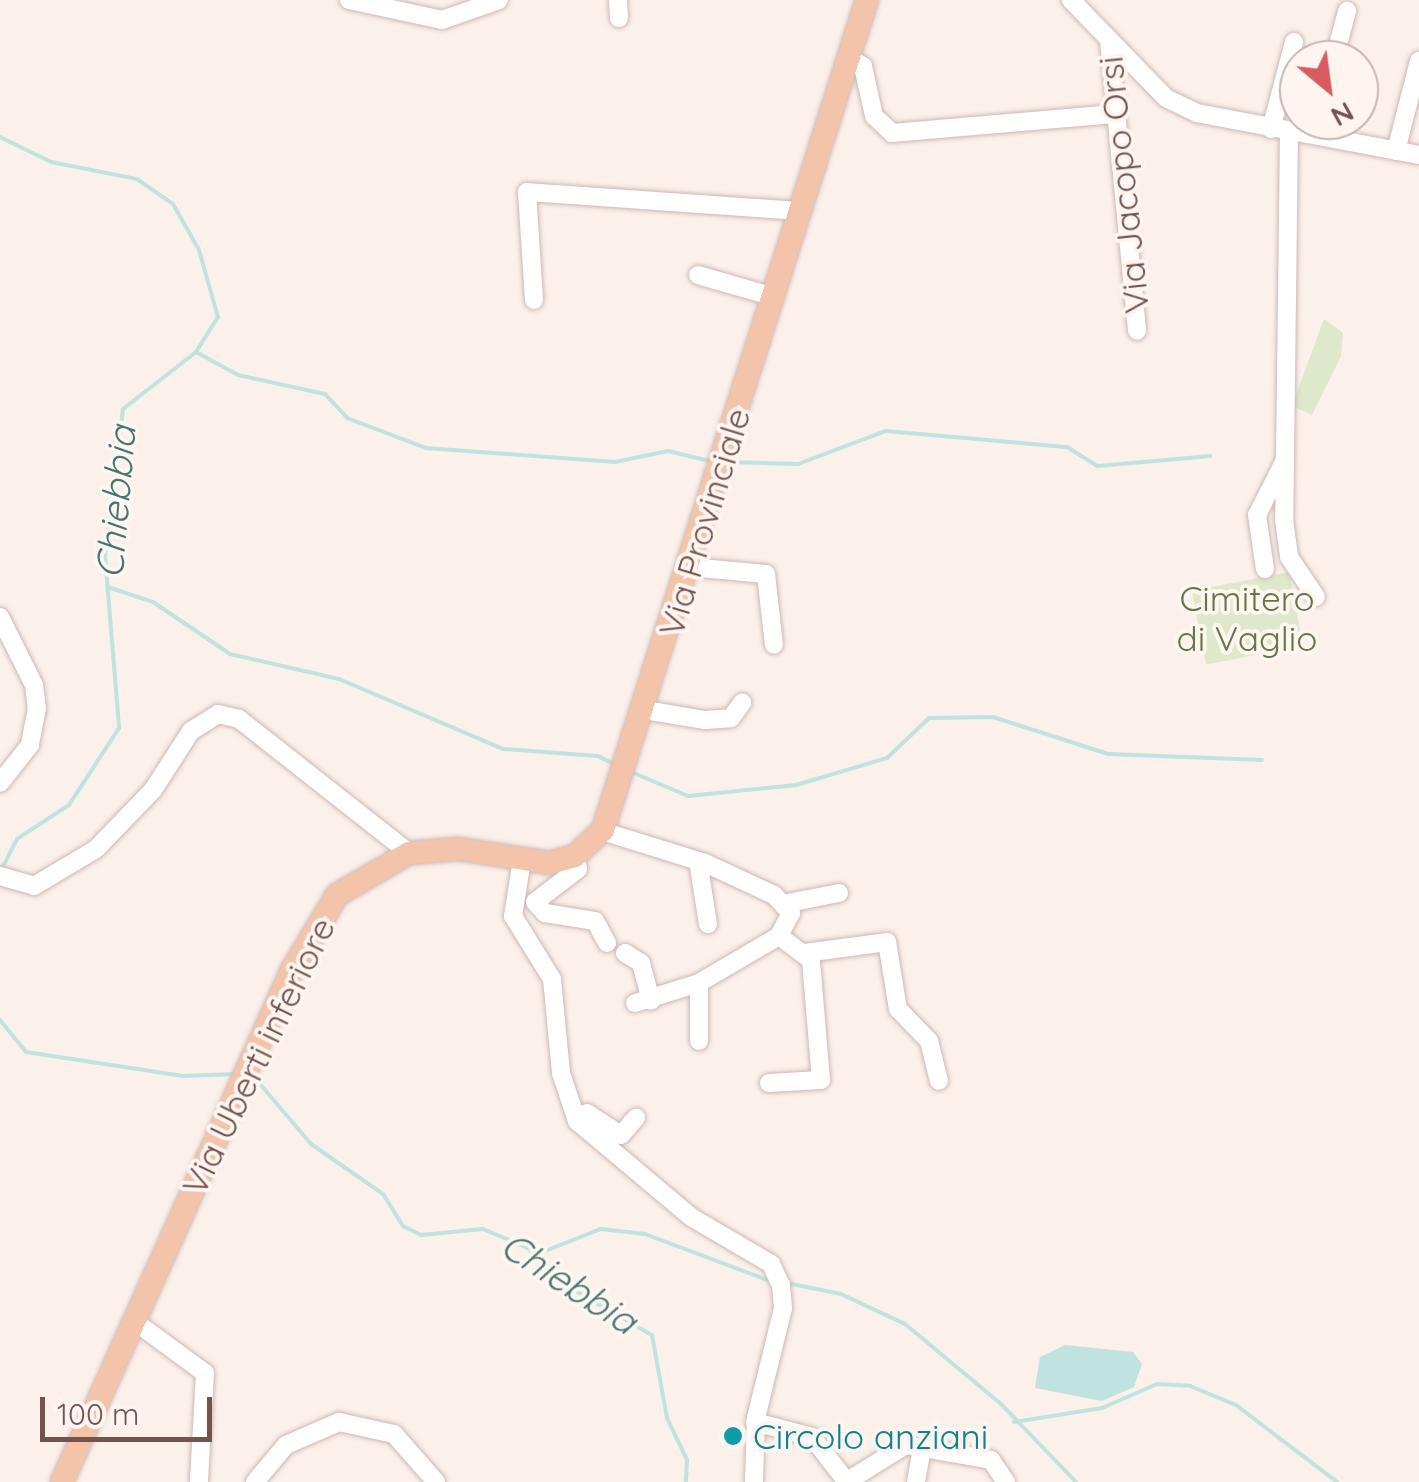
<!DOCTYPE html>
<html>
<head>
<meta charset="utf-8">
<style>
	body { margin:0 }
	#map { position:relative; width:1419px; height:1482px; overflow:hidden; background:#fbf0ea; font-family:Quicksand,sans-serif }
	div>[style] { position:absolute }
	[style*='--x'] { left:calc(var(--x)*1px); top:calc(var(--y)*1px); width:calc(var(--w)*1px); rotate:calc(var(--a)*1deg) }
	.green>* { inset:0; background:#dee8ca; transform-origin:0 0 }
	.water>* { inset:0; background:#c0e3df }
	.stream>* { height:4px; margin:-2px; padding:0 2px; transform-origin:2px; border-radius:2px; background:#c0e3df }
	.roads { filter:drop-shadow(0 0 2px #ceb8b3) drop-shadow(0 0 2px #ceb8b3) }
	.minor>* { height:18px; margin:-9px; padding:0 9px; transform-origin:9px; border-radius:9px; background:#fff }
	.major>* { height:22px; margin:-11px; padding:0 11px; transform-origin:11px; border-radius:11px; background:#f3c4a9 }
	.dots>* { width:28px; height:28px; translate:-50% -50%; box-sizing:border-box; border:5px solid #fef5f1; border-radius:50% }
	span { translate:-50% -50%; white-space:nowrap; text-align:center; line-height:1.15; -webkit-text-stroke:8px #fef5f1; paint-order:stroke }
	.street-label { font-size:35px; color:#74534f }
	.park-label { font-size:35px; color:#637848 }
	.culture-label { font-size:35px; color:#0d838f }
	.left { translate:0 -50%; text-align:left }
	.water-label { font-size:38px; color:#447772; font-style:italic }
	.north { position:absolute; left:1279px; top:40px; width:100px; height:100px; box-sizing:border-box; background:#fef5f1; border:2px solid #c7b4b0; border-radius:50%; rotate:151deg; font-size:28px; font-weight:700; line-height:40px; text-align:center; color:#74534f }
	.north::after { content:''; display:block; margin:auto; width:35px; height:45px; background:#d95b60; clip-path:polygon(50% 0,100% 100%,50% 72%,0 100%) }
	.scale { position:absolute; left:40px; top:1397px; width:172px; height:45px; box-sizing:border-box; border:5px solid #74534f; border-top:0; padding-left:12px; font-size:30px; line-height:35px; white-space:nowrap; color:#74534f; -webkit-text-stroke:8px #fef5f1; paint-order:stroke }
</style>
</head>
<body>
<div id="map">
	<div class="green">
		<i style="clip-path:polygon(1324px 319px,1343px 333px,1341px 356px,1312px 415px,1292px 406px)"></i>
		<i style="left:1289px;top:572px;width:75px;height:99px;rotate:79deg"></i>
	</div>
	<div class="water">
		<i style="clip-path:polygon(1065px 1345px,1133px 1352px,1142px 1364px,1134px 1387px,1102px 1401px,1035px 1388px,1040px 1357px)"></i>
	</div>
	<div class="stream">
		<i style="--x:0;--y:137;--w:57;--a:26.1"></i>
		<i style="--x:51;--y:162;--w:88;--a:11.2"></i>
		<i style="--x:137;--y:179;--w:44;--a:34.8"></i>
		<i style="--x:173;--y:204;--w:53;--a:60.5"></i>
		<i style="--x:199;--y:250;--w:70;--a:74.2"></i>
		<i style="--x:218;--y:317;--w:41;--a:122.2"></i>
		<i style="--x:196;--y:352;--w:93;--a:142"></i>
		<i style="--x:123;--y:409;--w:148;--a:97"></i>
		<i style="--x:105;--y:556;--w:173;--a:85.3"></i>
		<i style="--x:119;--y:728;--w:92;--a:123"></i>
		<i style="--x:69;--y:805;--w:62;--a:146.8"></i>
		<i style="--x:17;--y:839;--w:34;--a:117"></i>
		<i style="--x:196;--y:352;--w:48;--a:28.7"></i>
		<i style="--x:238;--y:375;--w:89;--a:12.3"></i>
		<i style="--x:325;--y:394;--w:33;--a:47"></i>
		<i style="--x:347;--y:418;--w:85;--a:20.8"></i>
		<i style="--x:426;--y:448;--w:190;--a:4.2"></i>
		<i style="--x:615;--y:462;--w:54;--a:-11.7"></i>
		<i style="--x:668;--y:451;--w:43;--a:13.4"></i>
		<i style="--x:730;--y:462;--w:68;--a:1.7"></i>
		<i style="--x:798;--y:464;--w:94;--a:-20.6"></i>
		<i style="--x:886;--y:431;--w:182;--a:5.1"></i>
		<i style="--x:1067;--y:447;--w:36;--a:32"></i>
		<i style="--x:1098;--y:466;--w:113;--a:-5.1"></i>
		<i style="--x:108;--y:587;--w:47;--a:18.4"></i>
		<i style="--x:153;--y:602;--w:93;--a:34"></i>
		<i style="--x:230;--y:654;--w:112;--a:12.9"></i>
		<i style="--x:339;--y:679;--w:178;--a:23.1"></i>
		<i style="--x:503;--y:749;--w:95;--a:4.2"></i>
		<i style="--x:598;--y:756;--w:20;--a:27"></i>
		<i style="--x:629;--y:771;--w:64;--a:23"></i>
		<i style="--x:688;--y:796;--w:109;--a:-5.8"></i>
		<i style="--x:796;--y:785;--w:95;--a:-16.5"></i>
		<i style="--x:887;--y:758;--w:58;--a:-43.6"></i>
		<i style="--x:929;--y:718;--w:64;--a:-0.9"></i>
		<i style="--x:993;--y:717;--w:121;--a:17.8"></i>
		<i style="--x:1108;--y:754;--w:154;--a:2.2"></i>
		<i style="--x:0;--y:1020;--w:41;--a:50.9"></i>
		<i style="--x:26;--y:1052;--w:159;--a:8.7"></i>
		<i style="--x:183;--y:1076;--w:52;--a:-2.2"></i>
		<i style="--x:254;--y:1077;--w:88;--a:49.6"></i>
		<i style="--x:311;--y:1144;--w:88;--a:34.8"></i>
		<i style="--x:383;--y:1194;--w:38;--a:58"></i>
		<i style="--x:403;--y:1226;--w:20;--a:27"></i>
		<i style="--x:421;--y:1235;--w:62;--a:-5.5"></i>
		<i style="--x:483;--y:1229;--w:49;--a:22.9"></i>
		<i style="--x:528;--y:1248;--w:43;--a:47.8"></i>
		<i style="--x:557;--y:1280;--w:110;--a:30.1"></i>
		<i style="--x:652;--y:1335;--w:84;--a:79.8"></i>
		<i style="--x:667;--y:1418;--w:47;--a:64.5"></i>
		<i style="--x:687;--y:1460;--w:22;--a:93"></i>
		<i style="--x:535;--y:1255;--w:71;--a:-21.5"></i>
		<i style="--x:601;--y:1229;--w:44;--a:6.5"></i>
		<i style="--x:645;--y:1234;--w:137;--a:20.6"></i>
		<i style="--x:787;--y:1283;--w:55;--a:11.5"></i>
		<i style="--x:841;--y:1294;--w:71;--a:25.1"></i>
		<i style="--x:905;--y:1324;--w:125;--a:39.8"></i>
		<i style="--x:1001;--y:1404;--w:108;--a:46.1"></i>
		<i style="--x:1014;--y:1422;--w:89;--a:-9"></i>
		<i style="--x:1102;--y:1408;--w:60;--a:-23.6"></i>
		<i style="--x:1157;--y:1384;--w:33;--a:3"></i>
		<i style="--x:1190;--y:1386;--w:50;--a:22.4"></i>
		<i style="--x:1236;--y:1405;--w:127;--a:37.3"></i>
	</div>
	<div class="roads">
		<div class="minor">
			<i style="--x:349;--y:0;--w:95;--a:12.1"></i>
			<i style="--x:442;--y:20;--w:60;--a:-19.3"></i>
			<i style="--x:618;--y:0;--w:18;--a:87"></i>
			<i style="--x:1071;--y:0;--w:136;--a:45.9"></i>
			<i style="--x:1166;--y:98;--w:34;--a:26"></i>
			<i style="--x:1197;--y:113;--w:226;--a:10.7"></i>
			<i style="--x:1109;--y:39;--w:293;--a:84.5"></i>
			<i style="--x:849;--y:58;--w:16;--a:30"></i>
			<i style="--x:863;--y:66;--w:51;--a:77.6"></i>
			<i style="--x:874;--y:116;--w:25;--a:43"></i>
			<i style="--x:892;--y:133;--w:223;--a:-4.9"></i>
			<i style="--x:1334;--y:60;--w:51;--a:-75.1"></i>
			<i style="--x:1271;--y:129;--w:90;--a:-75.2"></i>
			<i style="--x:1289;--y:132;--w:388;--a:90.7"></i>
			<i style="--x:1284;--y:520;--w:37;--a:82"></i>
			<i style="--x:1289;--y:557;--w:48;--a:56"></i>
			<i style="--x:1396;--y:151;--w:93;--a:-75.7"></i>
			<i style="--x:698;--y:275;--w:79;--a:16.1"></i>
			<i style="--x:534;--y:300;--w:108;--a:-93.7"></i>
			<i style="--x:527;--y:192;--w:275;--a:4"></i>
			<i style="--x:690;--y:567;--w:76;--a:5.3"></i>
			<i style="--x:766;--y:574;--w:71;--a:83.6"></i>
			<i style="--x:1265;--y:569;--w:55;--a:-98.4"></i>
			<i style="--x:1257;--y:515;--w:62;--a:-63"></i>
			<i style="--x:0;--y:617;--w:76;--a:63.4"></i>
			<i style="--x:34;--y:685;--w:23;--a:83"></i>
			<i style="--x:37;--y:708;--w:38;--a:101"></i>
			<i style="--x:30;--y:745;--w:48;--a:128.3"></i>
			<i style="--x:645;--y:710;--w:61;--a:9.5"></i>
			<i style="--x:705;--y:720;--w:26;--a:-4"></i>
			<i style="--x:731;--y:718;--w:19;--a:-54"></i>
			<i style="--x:602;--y:831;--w:108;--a:17.3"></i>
			<i style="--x:705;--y:863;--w:76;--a:24.9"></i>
			<i style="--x:774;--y:895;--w:25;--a:47"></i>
			<i style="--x:791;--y:913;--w:26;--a:118"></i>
			<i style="--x:779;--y:936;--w:93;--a:149.6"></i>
			<i style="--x:699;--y:983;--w:67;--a:162.6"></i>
			<i style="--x:575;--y:856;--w:13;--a:77"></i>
			<i style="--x:578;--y:869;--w:54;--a:142.5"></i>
			<i style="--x:535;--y:902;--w:15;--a:48"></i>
			<i style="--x:545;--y:913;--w:51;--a:9.1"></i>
			<i style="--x:595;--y:921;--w:25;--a:61"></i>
			<i style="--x:522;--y:860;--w:57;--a:99.1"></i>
			<i style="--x:513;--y:916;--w:74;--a:58.2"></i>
			<i style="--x:552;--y:979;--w:94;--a:84.5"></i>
			<i style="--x:561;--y:1073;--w:51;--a:71.6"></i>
			<i style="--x:577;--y:1121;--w:149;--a:40.1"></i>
			<i style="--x:691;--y:1217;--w:93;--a:30.4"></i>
			<i style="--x:771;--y:1264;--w:23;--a:65"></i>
			<i style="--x:781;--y:1285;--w:23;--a:85"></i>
			<i style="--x:783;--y:1308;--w:113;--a:103.8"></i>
			<i style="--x:756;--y:1418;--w:64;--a:91.8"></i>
			<i style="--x:698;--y:861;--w:64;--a:81"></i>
			<i style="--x:0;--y:876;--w:35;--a:16"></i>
			<i style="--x:34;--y:886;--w:72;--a:-30.8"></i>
			<i style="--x:96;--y:849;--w:82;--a:-46"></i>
			<i style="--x:153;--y:790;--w:70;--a:-57.2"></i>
			<i style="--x:191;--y:731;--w:32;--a:-32"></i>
			<i style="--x:218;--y:714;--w:22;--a:13"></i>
			<i style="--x:239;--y:719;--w:216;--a:38.2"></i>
			<i style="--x:788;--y:903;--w:52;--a:-11.1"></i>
			<i style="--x:625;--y:953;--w:19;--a:32"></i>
			<i style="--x:641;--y:963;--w:39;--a:75"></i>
			<i style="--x:805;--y:953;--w:83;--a:-7.6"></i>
			<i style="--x:887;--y:942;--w:68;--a:80.7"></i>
			<i style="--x:898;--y:1009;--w:45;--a:45.9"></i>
			<i style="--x:929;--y:1041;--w:41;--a:76"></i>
			<i style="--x:699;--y:983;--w:58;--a:90"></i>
			<i style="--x:769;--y:1083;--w:52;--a:-3.3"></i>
			<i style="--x:821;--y:1080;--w:120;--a:-94.8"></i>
			<i style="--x:811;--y:960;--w:40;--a:-143"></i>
			<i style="--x:587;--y:1113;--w:40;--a:32.9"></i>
			<i style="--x:621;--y:1135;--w:23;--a:-49"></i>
			<i style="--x:134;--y:1321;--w:88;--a:36.2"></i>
			<i style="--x:205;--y:1373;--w:109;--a:93.2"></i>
			<i style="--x:755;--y:1422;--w:59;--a:14.7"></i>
			<i style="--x:812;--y:1437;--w:57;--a:52.1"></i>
			<i style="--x:255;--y:1482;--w:48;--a:-50"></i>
			<i style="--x:286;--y:1445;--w:58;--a:-23.5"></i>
			<i style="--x:339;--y:1422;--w:56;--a:12.3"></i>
			<i style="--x:394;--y:1434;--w:64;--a:48.8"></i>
			<i style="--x:846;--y:1482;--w:70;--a:-31.7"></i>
			<i style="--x:906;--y:1445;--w:86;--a:10"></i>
			<i style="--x:991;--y:1460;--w:27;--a:56"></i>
			<i style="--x:916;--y:1482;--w:34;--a:-80"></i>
		</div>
		<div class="major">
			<i style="--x:62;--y:1482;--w:561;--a:-65.81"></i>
			<i style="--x:292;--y:970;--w:87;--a:-59"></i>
			<i style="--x:337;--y:895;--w:83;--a:-30.3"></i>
			<i style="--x:409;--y:853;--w:50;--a:-4.6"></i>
			<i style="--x:459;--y:849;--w:91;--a:8.8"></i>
			<i style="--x:549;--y:863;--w:27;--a:-15"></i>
			<i style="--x:575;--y:856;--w:38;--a:-43"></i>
			<i style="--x:603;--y:830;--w:871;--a:-72.36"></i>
		</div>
	</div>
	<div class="dots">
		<i style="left:733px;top:1436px;background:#0f9aa8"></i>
	</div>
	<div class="street-label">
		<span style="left:1123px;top:185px;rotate:-96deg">Via Jacopo Orsi</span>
		<span style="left:704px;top:522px;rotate:-73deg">Via Provinciale</span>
		<span style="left:258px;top:1056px;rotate:-64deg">Via Uberti inferiore</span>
	</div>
	<div class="park-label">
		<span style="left:1247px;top:618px">Cimitero<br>di Vaglio</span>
	</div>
	<div class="culture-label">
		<span class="left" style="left:753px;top:1436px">Circolo anziani</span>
	</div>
	<div class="water-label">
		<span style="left:116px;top:502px;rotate:-85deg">Chiebbia</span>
		<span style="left:569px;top:1283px;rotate:33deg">Chiebbia</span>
	</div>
	<div class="north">N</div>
	<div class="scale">100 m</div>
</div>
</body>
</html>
